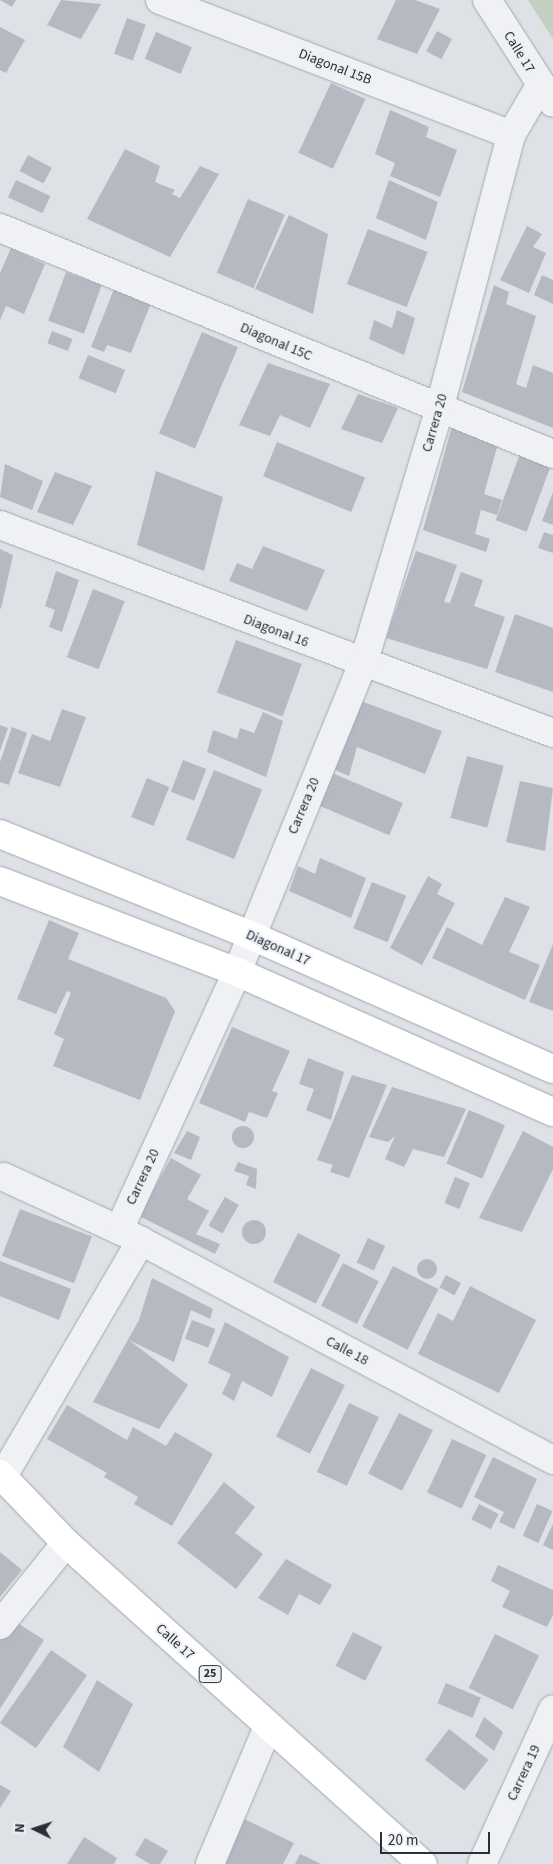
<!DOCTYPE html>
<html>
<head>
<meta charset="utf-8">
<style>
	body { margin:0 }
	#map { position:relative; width:553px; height:1864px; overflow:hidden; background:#dee1e6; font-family:"Source Sans 3",sans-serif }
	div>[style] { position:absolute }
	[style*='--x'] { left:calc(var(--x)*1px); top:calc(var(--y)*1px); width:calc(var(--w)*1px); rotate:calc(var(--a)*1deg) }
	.green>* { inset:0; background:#c4cfc0 }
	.building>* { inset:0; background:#b5bac2; transform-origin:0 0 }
	.round { border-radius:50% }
	.roads { filter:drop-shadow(0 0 1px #a4a8af) drop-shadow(0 0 1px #a4a8af) }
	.street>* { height:28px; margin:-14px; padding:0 14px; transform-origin:14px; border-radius:14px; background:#f0f1f4 }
	.secondary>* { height:28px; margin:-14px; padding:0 14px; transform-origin:14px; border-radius:14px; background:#fff }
	.highway>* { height:28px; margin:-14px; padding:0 14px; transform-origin:14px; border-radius:14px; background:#fff }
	span { translate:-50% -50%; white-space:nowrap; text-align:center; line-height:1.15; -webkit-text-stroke:4px #edf0f3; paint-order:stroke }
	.shield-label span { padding:1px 4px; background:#edf0f3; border:1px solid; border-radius:4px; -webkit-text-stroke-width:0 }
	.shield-label { font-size:12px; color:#29303b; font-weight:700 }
	.street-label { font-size:14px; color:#29303b }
	.north { position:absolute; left:10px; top:1804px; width:50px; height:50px; -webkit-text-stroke:4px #edf0f3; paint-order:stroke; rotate:274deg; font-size:14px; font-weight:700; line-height:20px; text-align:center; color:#29303b }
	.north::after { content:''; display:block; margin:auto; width:18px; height:22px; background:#29303b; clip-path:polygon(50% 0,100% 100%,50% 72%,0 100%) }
	.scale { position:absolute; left:380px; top:1832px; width:110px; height:22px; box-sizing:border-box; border:2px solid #29303b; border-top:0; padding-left:6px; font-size:15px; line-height:18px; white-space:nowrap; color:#29303b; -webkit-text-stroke:4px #edf0f3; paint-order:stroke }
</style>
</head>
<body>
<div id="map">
	<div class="green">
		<i style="clip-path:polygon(528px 0,553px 0,553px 39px)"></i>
	</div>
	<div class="building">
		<i style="clip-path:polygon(0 0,16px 0,12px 7px)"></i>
		<i style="clip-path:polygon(61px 0,101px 4px,81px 39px,47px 25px)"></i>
		<i style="clip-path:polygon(396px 0,415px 0,440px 9px,417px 54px,377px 39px)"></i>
		<i style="left:127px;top:18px;width:20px;height:38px;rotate:20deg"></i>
		<i style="clip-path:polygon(0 27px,25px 40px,6px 73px,0 70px)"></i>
		<i style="left:437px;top:31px;width:17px;height:23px;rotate:28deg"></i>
		<i style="left:156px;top:32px;width:39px;height:29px;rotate:23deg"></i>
		<i style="left:331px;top:83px;width:38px;height:77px;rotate:25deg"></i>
		<i style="clip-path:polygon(390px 110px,429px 127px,426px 137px,457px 150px,440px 197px,390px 176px,395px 163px,375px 154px)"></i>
		<i style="clip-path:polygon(125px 149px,160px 166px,155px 182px,175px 190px,172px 194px,180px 198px,200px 166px,219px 174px,170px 257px,87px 219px)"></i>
		<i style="left:28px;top:155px;width:27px;height:18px;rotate:28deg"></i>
		<i style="left:16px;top:180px;width:38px;height:19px;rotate:25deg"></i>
		<i style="clip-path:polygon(389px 180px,438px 202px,426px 240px,376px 218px)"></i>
		<i style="left:248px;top:199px;width:40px;height:80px;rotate:23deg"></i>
		<i style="clip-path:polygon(289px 215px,328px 234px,313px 314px,255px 289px)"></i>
		<i style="clip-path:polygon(527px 226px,542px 234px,533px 247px,546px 253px,529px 293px,500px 280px)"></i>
		<i style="left:368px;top:229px;width:64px;height:59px;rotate:21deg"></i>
		<i style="clip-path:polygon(11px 248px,45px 264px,24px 314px,6px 306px,0 320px,0 273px)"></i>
		<i style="left:66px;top:272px;width:38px;height:52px;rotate:20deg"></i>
		<i style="clip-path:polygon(542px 275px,553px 280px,553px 304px,534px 295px)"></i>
		<i style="clip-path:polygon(494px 285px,509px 292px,506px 304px,536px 316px,516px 384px,526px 388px,533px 365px,553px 373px,553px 428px,462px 392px)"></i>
		<i style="clip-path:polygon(114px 289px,151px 303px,131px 353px,107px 345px,104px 352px,91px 347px)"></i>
		<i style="clip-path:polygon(397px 310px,415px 318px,404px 355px,369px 339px,374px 320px,392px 328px)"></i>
		<i style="left:52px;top:331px;width:22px;height:13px;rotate:21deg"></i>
		<i style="left:202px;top:332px;width:39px;height:110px;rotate:23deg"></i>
		<i style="left:88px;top:355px;width:40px;height:25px;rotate:22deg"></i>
		<i style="clip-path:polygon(268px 363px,330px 384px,310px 428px,280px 415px,270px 436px,239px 425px)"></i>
		<i style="clip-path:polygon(358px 394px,398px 408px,382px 443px,341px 429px)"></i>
		<i style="clip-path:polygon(453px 423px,499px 440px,484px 494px,502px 500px,497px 515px,481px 510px,475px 534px,490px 539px,486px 552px,423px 530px)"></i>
		<i style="left:277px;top:442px;width:95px;height:37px;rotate:22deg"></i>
		<i style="left:522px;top:448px;width:33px;height:77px;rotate:20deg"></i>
		<i style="clip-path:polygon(5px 464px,43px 481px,32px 510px,0 497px)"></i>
		<i style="clip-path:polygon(156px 471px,223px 497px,204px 571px,137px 545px)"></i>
		<i style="clip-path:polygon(55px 472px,92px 486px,73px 525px,37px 512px)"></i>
		<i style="clip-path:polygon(553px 492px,553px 525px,542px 521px)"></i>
		<i style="clip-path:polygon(544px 532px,553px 535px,553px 553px,538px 548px)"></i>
		<i style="clip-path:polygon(263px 546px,325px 570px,307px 611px,229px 581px,237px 563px,252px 569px)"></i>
		<i style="clip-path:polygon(0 549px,13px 555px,1px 609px,0 608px)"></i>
		<i style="clip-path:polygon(416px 551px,457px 565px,444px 602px,450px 603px,461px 572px,483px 580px,474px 606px,505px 617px,487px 669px,386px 638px)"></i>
		<i style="clip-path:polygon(56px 571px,79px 580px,62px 632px,49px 627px,55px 610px,45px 606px)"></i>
		<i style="left:93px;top:589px;width:34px;height:73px;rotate:21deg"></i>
		<i style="clip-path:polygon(515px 614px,553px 628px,553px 692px,495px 672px)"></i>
		<i style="left:236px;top:640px;width:70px;height:56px;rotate:20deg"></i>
		<i style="clip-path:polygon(358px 700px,442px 731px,425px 774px,357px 747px,349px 776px,333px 769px)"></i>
		<i style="clip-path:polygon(62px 709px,86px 717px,60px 787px,18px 773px,32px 734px,50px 741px)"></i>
		<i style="clip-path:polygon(263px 712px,283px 721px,266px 777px,207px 752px,213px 730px,237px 739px,240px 728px,254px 733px)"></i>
		<i style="clip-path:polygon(0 725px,8px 728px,0 751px)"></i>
		<i style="clip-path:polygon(12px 727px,27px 733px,9px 785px,0 782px,0 762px)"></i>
		<i style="left:467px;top:756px;width:38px;height:64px;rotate:15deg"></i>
		<i style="left:183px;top:760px;width:25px;height:34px;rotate:21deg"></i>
		<i style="left:214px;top:770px;width:52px;height:75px;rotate:22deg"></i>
		<i style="left:332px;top:773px;width:77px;height:35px;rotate:23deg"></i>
		<i style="left:147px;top:778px;width:24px;height:42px;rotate:22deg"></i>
		<i style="clip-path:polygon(520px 781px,553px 788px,545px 851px,506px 842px)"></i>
		<i style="clip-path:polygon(320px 858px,366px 878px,351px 918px,289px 891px,298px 866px,315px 874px)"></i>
		<i style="clip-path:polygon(428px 876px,442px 884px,437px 894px,455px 903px,422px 965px,390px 948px)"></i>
		<i style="left:372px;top:882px;width:37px;height:50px;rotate:22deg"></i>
		<i style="clip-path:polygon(505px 897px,530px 907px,509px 952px,540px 965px,525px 1000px,432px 958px,447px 927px,482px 945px)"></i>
		<i style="clip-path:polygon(49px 920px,79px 933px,68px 959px,166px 998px,175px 1011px,140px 1100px,53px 1066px,64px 1039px,54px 1034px,71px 993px,67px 991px,56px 1014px,17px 999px)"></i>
		<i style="clip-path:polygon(553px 944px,553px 1011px,529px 1002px)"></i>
		<i style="clip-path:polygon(232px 1027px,290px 1051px,272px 1091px,278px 1093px,267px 1118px,249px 1112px,245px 1122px,199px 1103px)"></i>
		<i style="clip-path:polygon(308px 1058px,344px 1072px,331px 1120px,306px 1110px,314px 1089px,299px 1084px)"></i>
		<i style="clip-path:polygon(352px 1075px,387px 1085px,349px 1178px,330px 1172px,333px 1165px,317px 1160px)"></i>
		<i style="clip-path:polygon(392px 1087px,466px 1109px,444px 1157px,413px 1149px,404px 1167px,385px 1159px,395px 1136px,388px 1142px,369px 1137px)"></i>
		<i style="left:469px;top:1110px;width:39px;height:58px;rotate:23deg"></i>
		<i class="round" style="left:232px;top:1126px;width:22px;height:22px"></i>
		<i style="clip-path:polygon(187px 1131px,200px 1137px,191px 1160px,174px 1153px)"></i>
		<i style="clip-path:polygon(523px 1131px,553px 1147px,553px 1169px,522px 1232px,479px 1218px)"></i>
		<i style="clip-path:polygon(171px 1158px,201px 1175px,187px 1199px,209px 1211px,196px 1234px,220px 1244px,215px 1254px,139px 1216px)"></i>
		<i style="clip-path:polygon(238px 1162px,257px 1169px,256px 1189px,246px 1185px,249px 1176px,234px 1171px)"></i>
		<i style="left:455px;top:1177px;width:16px;height:28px;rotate:22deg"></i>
		<i style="left:225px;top:1197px;width:16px;height:33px;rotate:30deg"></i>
		<i style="left:20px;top:1209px;width:77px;height:50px;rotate:21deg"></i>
		<i class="round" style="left:242px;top:1220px;width:24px;height:24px"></i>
		<i style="left:298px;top:1233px;width:48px;height:55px;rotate:27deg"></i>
		<i style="left:368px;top:1238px;width:19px;height:27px;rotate:25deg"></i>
		<i class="round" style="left:417px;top:1259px;width:20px;height:20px"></i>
		<i style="clip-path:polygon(0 1261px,71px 1289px,59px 1320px,0 1296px)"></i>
		<i style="left:343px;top:1263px;width:40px;height:48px;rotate:27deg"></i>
		<i style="left:393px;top:1266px;width:51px;height:68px;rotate:27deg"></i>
		<i style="left:446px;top:1275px;width:17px;height:14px;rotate:28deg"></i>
		<i style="clip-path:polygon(152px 1278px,213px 1309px,210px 1319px,191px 1310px,174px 1362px,129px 1340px,188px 1385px,159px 1429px,93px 1402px,139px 1320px)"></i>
		<i style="clip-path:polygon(470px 1286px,536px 1320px,499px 1393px,418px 1354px,438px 1313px,453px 1321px)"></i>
		<i style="left:192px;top:1320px;width:25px;height:20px;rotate:21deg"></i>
		<i style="clip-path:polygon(225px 1322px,289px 1357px,272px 1397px,242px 1381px,234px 1401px,222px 1394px,231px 1374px,208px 1363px)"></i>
		<i style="left:311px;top:1368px;width:38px;height:77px;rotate:27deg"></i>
		<i style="left:349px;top:1403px;width:33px;height:76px;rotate:25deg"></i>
		<i style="clip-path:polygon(67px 1405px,127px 1440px,133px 1427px,166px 1446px,175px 1432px,213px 1454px,172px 1526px,134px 1504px,138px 1497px,104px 1477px,107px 1473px,47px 1439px)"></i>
		<i style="left:399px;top:1413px;width:38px;height:68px;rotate:27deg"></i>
		<i style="left:452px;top:1439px;width:38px;height:59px;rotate:25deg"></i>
		<i style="clip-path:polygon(493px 1457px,537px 1479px,514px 1529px,499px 1522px,504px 1512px,474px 1497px)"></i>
		<i style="clip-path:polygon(224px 1482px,255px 1507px,235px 1533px,263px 1554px,236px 1589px,177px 1543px)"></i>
		<i style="left:479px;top:1504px;width:22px;height:17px;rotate:27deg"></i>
		<i style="left:537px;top:1504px;width:17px;height:35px;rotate:24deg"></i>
		<i style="clip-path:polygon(553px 1524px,553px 1550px,543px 1545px)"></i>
		<i style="clip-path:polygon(0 1552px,22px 1570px,0 1597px)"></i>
		<i style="clip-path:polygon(286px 1559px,332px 1585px,320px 1605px,299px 1594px,288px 1615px,258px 1598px)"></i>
		<i style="clip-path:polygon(498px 1565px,553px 1590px,553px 1615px,547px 1627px,502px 1607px,510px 1591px,491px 1581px)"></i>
		<i style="clip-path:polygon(13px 1620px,44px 1640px,0 1709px,0 1640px)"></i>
		<i style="left:353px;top:1632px;width:33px;height:38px;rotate:27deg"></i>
		<i style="left:495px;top:1634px;width:49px;height:60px;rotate:26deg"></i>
		<i style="left:51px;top:1650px;width:44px;height:89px;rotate:35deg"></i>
		<i style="clip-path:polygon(97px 1680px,133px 1704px,99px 1772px,63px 1747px)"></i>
		<i style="left:446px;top:1683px;width:38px;height:22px;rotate:23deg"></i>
		<i style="clip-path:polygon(484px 1717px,503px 1732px,494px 1751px,475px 1736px)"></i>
		<i style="left:449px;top:1729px;width:50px;height:39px;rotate:38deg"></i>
		<i style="clip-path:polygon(0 1785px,11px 1791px,0 1808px)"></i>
		<i style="clip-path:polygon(242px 1818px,294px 1843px,283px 1864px,221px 1864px)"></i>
		<i style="clip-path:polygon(84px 1837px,117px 1858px,114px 1864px,67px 1864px)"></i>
		<i style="clip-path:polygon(145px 1838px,168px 1851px,160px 1864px,150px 1864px,135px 1855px)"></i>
		<i style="clip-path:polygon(300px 1854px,309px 1858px,321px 1864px,295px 1864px)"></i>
	</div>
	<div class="roads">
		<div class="street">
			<i style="--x:160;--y:0;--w:376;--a:21"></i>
			<i style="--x:487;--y:0;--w:122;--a:57.3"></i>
			<i style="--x:0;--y:228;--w:597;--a:22.23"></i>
			<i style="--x:0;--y:525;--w:591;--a:20.61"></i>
			<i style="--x:4;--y:1177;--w:127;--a:24.7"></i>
			<i style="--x:141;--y:1241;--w:467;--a:28"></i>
			<i style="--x:3;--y:1476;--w:273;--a:-59.6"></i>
			<i style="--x:141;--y:1241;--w:25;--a:-153"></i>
			<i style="--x:119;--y:1230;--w:284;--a:-65.4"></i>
			<i style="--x:237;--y:972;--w:333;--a:-67.8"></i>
			<i style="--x:363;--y:664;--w:265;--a:-73.3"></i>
			<i style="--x:439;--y:410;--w:284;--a:-75.3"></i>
			<i style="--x:511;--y:135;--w:57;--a:-59.4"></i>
			<i style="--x:0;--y:1625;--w:105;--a:-51.2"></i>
			<i style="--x:210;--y:1864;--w:149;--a:-67.1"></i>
			<i style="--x:482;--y:1864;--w:170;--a:-65.4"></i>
		</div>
		<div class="secondary">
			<i style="--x:0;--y:834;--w:270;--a:22"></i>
			<i style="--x:250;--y:935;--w:331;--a:23.9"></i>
			<i style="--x:0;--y:881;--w:254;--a:21"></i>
			<i style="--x:237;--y:972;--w:346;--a:23.9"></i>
		</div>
		<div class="highway">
			<i style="--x:0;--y:1474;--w:95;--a:46.3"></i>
			<i style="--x:66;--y:1543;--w:480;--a:42"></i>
		</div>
	</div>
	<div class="shield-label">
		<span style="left:210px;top:1674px">25</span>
	</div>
	<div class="street-label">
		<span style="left:519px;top:52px;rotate:58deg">Calle 17</span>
		<span style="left:335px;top:67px;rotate:21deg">Diagonal 15B</span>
		<span style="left:276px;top:342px;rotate:23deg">Diagonal 15C</span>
		<span style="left:435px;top:423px;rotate:-74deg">Carrera 20</span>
		<span style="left:276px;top:631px;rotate:21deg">Diagonal 16</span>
		<span style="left:304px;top:806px;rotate:-67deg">Carrera 20</span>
		<span style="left:278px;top:948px;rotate:24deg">Diagonal 17</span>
		<span style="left:143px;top:1177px;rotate:-65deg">Carrera 20</span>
		<span style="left:347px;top:1351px;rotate:28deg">Calle 18</span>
		<span style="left:175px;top:1642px;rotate:42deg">Calle 17</span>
		<span style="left:524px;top:1773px;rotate:-65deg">Carrera 19</span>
	</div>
	<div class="north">N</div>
	<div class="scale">20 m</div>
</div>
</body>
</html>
